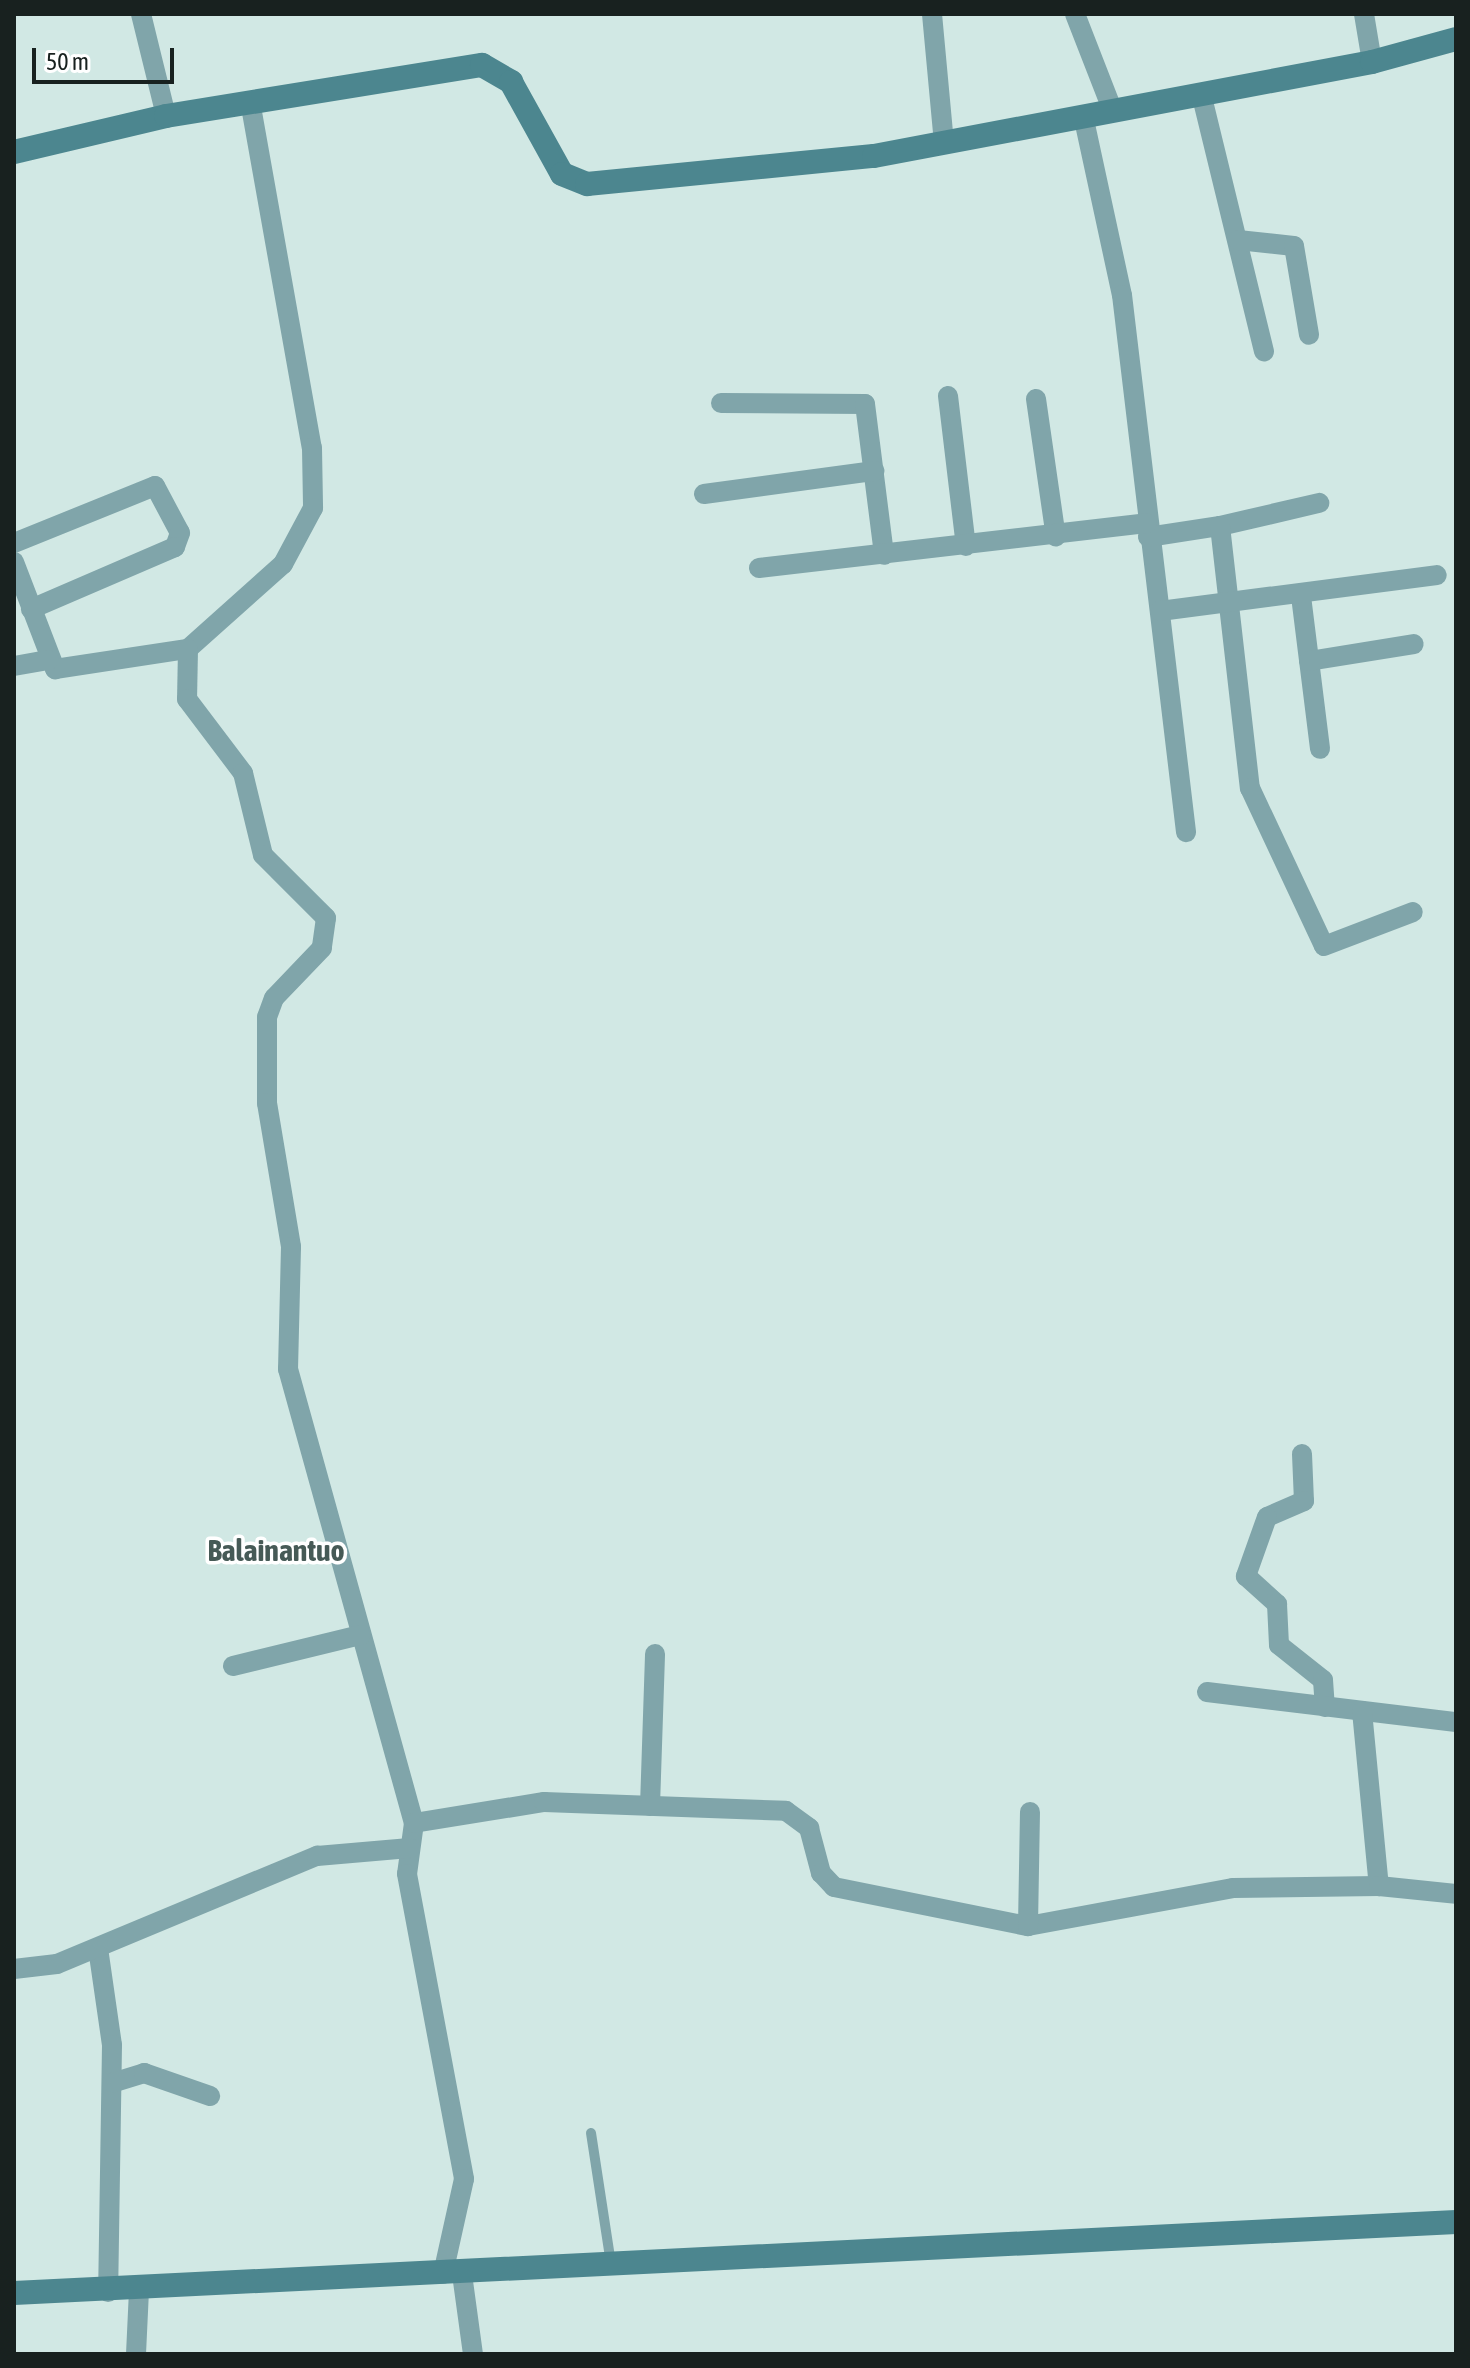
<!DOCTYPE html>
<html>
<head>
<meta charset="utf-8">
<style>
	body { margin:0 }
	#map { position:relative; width:1470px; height:2368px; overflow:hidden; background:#d1e8e4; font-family:"Asap Condensed",sans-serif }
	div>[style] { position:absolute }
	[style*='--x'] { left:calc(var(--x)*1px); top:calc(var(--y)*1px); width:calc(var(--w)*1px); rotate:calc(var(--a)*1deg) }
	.lane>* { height:10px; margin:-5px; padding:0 5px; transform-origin:5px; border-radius:5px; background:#80a5aa }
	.street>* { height:20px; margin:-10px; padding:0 10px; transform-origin:10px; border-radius:10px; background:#80a5aa }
	.secondary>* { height:24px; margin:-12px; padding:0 12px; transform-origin:12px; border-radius:12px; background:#4c868f }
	span { translate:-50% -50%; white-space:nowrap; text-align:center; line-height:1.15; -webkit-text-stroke:7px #fff; paint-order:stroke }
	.quarter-label { font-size:30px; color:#465a56; font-weight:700 }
	.frame { position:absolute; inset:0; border:16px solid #18211f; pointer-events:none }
	.scale { position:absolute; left:32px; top:48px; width:142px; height:36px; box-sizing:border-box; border:4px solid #18211f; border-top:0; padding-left:10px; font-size:24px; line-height:28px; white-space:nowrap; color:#18211f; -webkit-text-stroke:6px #fff; paint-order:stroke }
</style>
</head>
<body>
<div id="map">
	<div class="lane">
		<i style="--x:591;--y:2133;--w:132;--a:81.3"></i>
	</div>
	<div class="street">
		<i style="--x:141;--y:14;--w:105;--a:76.2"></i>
		<i style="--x:932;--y:14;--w:130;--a:84.7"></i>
		<i style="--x:1075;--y:14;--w:102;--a:68.7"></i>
		<i style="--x:1364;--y:14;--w:49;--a:80.5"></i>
		<i style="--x:1201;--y:93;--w:266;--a:76.3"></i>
		<i style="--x:250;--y:101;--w:352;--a:79.9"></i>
		<i style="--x:312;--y:448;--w:60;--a:89"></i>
		<i style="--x:313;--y:508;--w:64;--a:118.2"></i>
		<i style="--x:283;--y:564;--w:127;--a:138.2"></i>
		<i style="--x:188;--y:649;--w:50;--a:91.1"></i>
		<i style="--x:187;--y:699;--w:93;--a:52.9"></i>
		<i style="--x:243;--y:773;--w:84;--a:76.3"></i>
		<i style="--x:263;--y:855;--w:89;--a:45"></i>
		<i style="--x:326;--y:918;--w:30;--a:98"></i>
		<i style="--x:322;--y:948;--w:69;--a:133.8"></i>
		<i style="--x:274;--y:998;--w:20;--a:110"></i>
		<i style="--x:267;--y:1017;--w:86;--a:90"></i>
		<i style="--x:267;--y:1103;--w:146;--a:80.5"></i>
		<i style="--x:291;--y:1247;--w:122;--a:91.4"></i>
		<i style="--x:288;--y:1369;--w:471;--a:74.5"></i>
		<i style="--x:414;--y:1823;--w:51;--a:97.8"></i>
		<i style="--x:407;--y:1874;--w:310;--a:79.4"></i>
		<i style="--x:464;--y:2179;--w:97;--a:102.5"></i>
		<i style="--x:1083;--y:115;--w:184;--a:77.8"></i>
		<i style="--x:1122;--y:295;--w:541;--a:83.2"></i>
		<i style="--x:1238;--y:240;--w:56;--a:6.1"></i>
		<i style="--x:1294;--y:246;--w:90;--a:80.4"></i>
		<i style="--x:948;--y:396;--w:151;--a:83.2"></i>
		<i style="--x:1036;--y:399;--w:139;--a:81.8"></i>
		<i style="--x:721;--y:403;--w:144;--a:0.4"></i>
		<i style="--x:865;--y:404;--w:152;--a:82.8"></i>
		<i style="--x:704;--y:494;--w:172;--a:-7.7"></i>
		<i style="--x:1220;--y:526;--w:102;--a:-13.1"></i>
		<i style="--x:1148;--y:537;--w:73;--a:-8.7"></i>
		<i style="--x:1220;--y:526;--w:264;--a:83.5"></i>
		<i style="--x:1250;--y:788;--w:174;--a:64.9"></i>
		<i style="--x:1324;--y:946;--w:95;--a:-20.9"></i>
		<i style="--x:14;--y:543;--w:152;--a:-22"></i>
		<i style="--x:155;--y:486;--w:53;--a:62"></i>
		<i style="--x:180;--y:533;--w:15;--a:110"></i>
		<i style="--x:175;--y:547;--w:157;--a:156.7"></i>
		<i style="--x:14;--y:562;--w:115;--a:69"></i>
		<i style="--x:55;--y:669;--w:134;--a:-8.6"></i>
		<i style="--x:759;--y:568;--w:390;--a:-6.6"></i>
		<i style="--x:1301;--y:596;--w:154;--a:82.9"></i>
		<i style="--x:1160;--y:611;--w:279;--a:-7.4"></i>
		<i style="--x:1309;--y:661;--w:106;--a:-9.2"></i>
		<i style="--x:14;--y:666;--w:35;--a:-10"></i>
		<i style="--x:1302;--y:1454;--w:47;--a:87.6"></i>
		<i style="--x:1304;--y:1501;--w:40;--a:156.6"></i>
		<i style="--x:1267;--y:1517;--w:63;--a:109.6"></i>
		<i style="--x:1246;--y:1576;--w:42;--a:42.1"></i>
		<i style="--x:1277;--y:1604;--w:41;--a:87.2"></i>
		<i style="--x:1279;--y:1645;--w:56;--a:38.5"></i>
		<i style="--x:1323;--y:1680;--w:27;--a:86"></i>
		<i style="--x:233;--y:1666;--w:131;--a:-13.7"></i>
		<i style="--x:1207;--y:1692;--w:251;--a:6.9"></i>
		<i style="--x:1362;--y:1711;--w:176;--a:84.5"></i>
		<i style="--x:650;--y:1806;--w:152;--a:-88.1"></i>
		<i style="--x:414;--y:1823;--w:132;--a:-9.2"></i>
		<i style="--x:544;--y:1802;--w:242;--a:2.1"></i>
		<i style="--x:786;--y:1811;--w:29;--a:36"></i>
		<i style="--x:809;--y:1828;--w:47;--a:75.1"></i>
		<i style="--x:821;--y:1873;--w:19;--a:47"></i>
		<i style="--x:834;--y:1887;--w:198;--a:11.4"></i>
		<i style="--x:1028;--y:1926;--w:208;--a:-10.5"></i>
		<i style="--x:1233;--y:1888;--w:146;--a:-0.8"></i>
		<i style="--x:1379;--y:1886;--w:77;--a:5.9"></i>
		<i style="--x:1028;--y:1926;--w:114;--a:-89"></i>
		<i style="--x:98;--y:1948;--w:98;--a:81.8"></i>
		<i style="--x:112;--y:2045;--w:247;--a:90.9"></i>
		<i style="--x:14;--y:1969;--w:43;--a:-6.6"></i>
		<i style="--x:57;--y:1964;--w:282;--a:-22.6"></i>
		<i style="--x:317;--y:1856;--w:93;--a:-4.9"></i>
		<i style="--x:112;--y:2083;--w:34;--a:-17"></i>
		<i style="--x:144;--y:2073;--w:70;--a:19.2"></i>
		<i style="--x:462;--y:2274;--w:81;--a:82.2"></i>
		<i style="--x:136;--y:2354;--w:63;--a:-87.3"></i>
	</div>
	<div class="secondary">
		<i style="--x:14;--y:152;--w:156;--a:-13.3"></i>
		<i style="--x:166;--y:116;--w:320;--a:-9.2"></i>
		<i style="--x:482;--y:65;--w:34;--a:30"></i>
		<i style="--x:511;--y:82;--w:105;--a:61"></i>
		<i style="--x:562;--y:174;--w:27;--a:22"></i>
		<i style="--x:587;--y:184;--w:288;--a:-5.6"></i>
		<i style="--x:874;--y:156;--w:507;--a:-10.69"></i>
		<i style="--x:1372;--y:62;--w:87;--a:-15.3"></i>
		<i style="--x:14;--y:2293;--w:1444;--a:-2.82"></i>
	</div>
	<div class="quarter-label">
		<span style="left:276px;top:1550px">Balainantuo</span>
	</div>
	<div class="frame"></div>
	<div class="scale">50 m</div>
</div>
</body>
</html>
